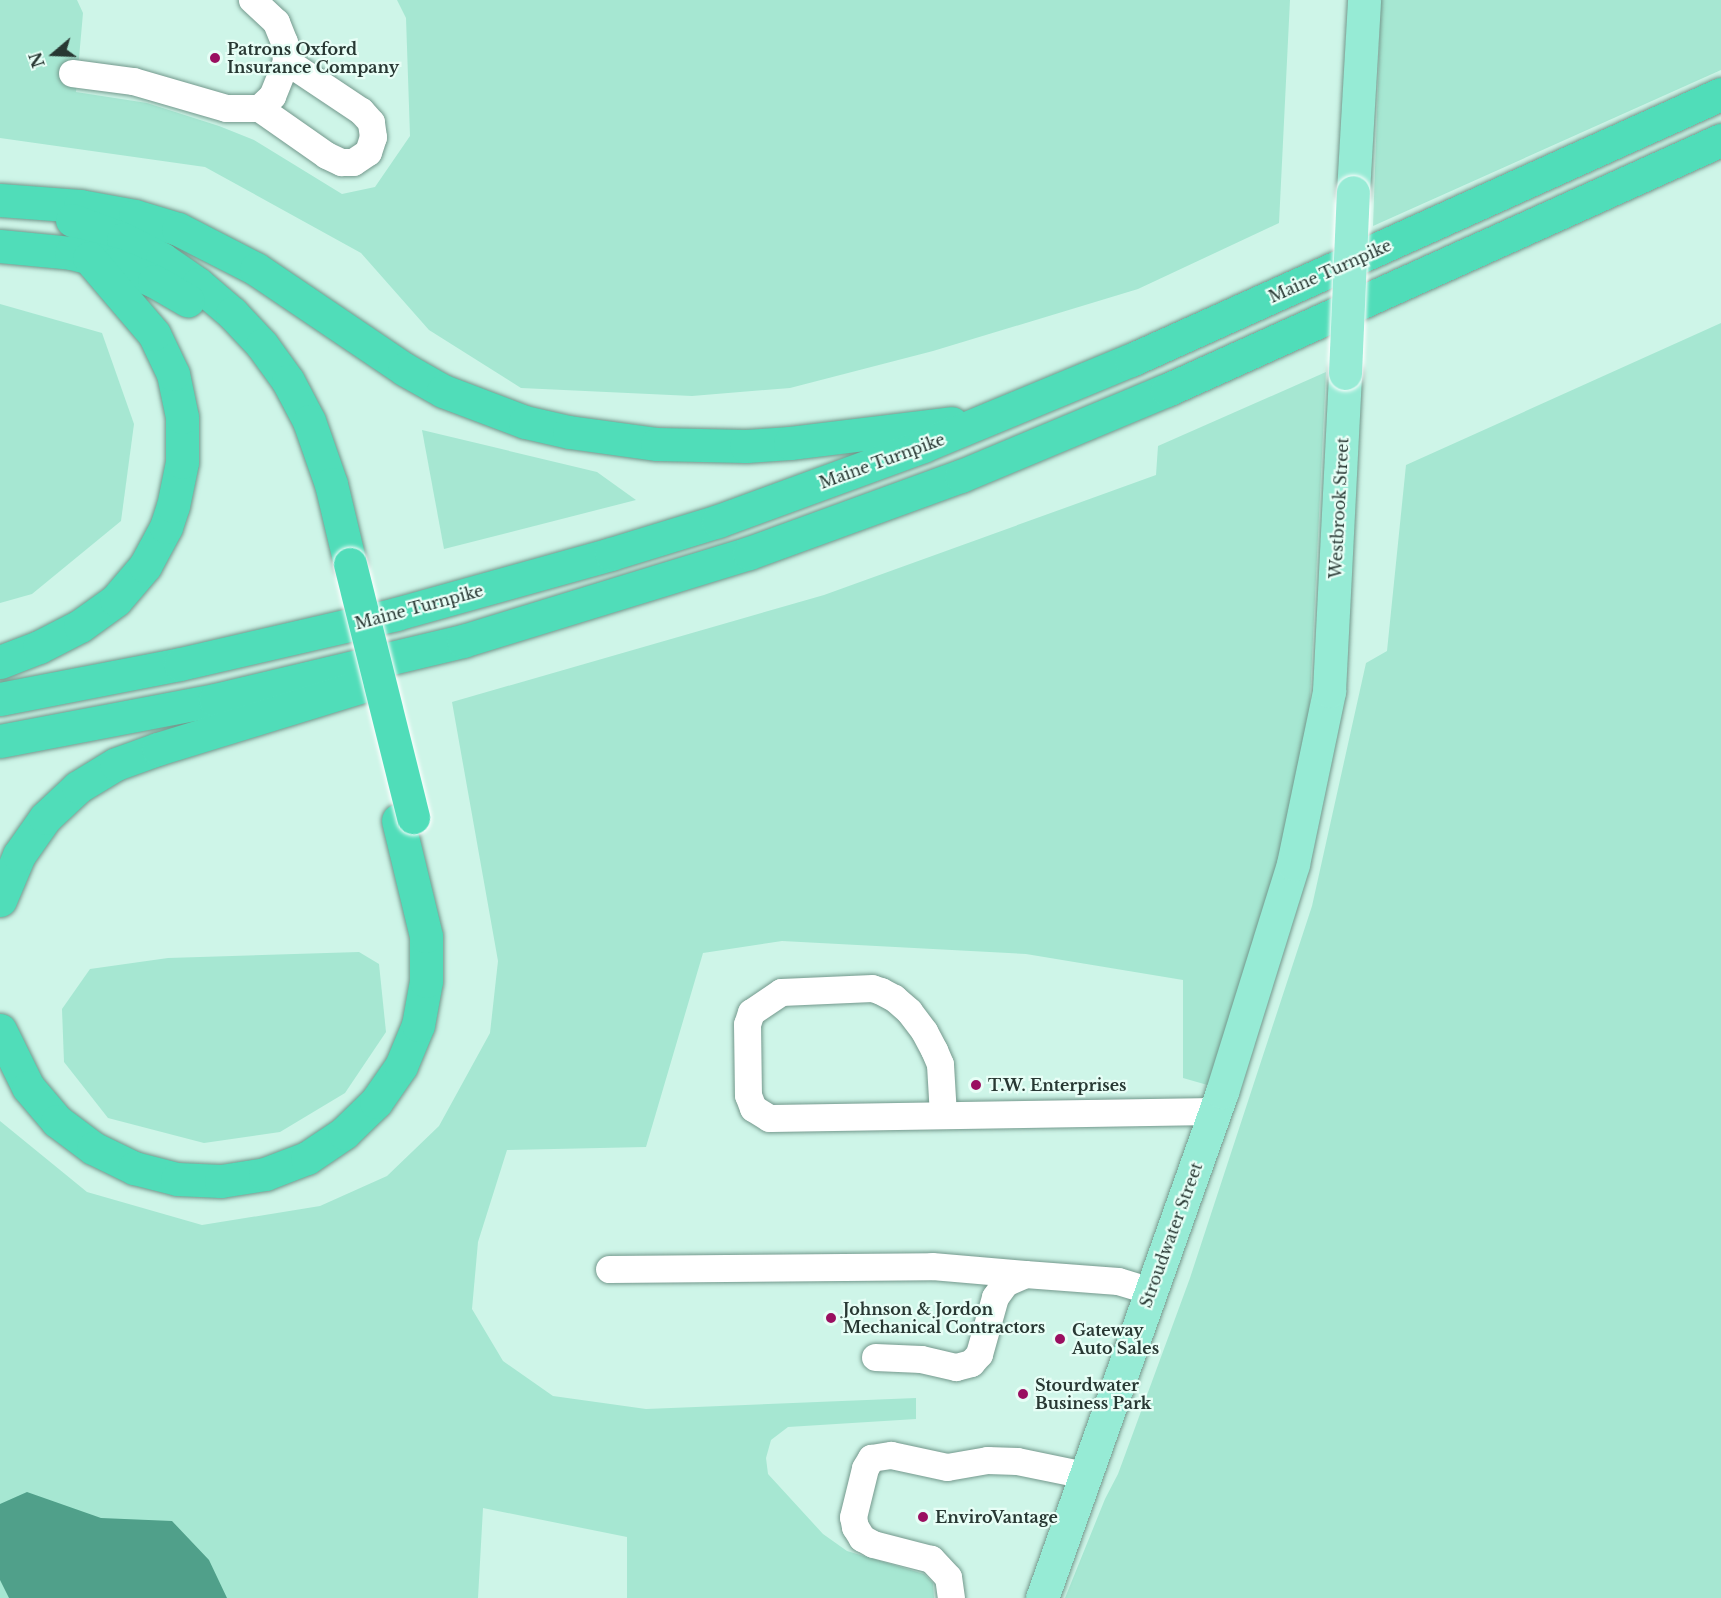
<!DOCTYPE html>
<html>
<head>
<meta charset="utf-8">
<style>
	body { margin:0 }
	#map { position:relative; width:1721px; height:1598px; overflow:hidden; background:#cef5e8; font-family:"Libre Baskerville",serif }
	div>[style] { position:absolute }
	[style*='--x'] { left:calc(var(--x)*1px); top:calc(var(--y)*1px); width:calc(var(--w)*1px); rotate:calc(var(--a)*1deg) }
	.green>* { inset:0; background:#a6e7d2 }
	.water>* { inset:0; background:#50a08a }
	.roads { filter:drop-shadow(0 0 2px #73988c) drop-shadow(0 0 2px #73988c) }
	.minor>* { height:27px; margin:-13.5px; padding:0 13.5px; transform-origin:13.5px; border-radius:13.5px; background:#fff }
	.major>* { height:33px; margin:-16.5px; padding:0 16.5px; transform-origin:16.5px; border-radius:16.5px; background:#96ebd5 }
	.highway>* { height:33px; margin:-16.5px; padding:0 16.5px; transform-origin:16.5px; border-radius:16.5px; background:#50ddb9 }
	.bridges { filter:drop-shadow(0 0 2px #fff) drop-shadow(0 0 2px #fff) }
	.major-bridge>* { height:33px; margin:-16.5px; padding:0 16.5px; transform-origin:16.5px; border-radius:16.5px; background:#96ebd5 }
	.highway-bridge>* { height:33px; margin:-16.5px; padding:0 16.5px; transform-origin:16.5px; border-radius:16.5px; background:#50ddb9 }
	.dots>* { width:16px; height:16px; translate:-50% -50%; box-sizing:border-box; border:3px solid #e7fef6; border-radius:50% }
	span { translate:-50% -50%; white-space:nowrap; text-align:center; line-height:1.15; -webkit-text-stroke:4.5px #e7fef6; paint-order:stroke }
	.poi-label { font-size:16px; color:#283833; font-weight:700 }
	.left { translate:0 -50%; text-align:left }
	.street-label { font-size:16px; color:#283833 }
	.north { position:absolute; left:24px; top:24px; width:60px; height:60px; -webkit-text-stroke:4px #e7fef6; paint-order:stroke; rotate:251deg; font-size:16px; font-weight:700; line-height:24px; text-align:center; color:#283833 }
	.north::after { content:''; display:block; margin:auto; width:21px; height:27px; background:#283833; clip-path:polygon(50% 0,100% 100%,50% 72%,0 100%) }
</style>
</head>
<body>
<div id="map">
	<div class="green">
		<i style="clip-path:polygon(0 0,77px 0,83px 13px,76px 92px,147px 103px,219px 126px,254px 140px,342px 194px,375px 187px,410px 136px,406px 18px,397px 0,1290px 0,1279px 223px,1138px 289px,933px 351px,790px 388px,692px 396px,521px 388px,429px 330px,361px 253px,205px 167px,0 138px)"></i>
		<i style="clip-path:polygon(1381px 0,1721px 0,1721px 70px,1373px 226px)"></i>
		<i style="clip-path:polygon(0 304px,102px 333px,134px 424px,121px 521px,32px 594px,0 603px)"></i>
		<i style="clip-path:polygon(1721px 323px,1721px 1598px,1065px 1598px,1105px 1499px,1118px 1474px,1190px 1278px,1312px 906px,1366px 663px,1387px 651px,1406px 465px)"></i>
		<i style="clip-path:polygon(1326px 372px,1309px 720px,1291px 807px,1269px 892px,1211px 1086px,1183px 1078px,1183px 980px,1026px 954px,782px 941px,703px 953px,646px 1147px,507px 1150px,478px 1242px,472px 1309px,503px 1361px,553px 1396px,646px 1409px,916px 1398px,916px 1419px,788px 1427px,771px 1440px,766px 1458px,768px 1474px,823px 1534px,847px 1551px,924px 1574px,933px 1583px,934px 1598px,627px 1598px,627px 1537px,483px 1508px,478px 1598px,0 1598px,0 1121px,87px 1192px,202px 1225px,320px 1206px,387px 1176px,439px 1126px,490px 1033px,498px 961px,452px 702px,824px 595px,1156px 475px,1158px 446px)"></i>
		<i style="clip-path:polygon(422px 430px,597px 472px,636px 500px,444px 549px)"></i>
		<i style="clip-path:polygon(359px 952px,379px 964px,386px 1032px,345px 1093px,280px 1132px,204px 1143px,108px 1118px,64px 1062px,62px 1009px,90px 969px,168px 958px)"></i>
	</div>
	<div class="water">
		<i style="clip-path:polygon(27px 1492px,101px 1518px,172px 1521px,209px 1560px,227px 1598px,9px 1598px,0 1580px,0 1504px)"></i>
	</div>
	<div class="roads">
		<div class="minor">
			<i style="--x:72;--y:73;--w:62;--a:7.5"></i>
			<i style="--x:133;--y:81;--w:97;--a:16.2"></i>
			<i style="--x:226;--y:108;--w:33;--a:0"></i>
			<i style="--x:259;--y:108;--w:18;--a:-43"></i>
			<i style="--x:272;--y:96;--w:38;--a:-68"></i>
			<i style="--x:286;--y:61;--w:19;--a:-96"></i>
			<i style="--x:284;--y:42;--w:22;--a:-112"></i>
			<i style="--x:276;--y:22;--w:33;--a:-137"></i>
			<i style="--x:259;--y:108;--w:82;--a:35"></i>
			<i style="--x:326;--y:155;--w:17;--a:25"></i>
			<i style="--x:341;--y:162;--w:12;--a:0"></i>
			<i style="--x:353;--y:162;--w:18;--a:-34"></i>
			<i style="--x:368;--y:152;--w:16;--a:-72"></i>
			<i style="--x:373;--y:137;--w:15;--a:-98"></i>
			<i style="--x:371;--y:122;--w:15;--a:-132"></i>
			<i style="--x:361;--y:111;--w:90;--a:-146.3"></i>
			<i style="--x:943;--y:1115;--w:51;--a:-93.4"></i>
			<i style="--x:940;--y:1064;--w:15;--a:-113"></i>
			<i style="--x:934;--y:1050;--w:21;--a:-118"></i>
			<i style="--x:924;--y:1031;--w:25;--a:-127"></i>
			<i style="--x:909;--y:1011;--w:20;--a:-139"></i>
			<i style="--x:894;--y:998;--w:15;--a:-152"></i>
			<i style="--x:881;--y:991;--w:9;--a:-162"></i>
			<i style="--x:872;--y:988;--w:91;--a:177.5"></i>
			<i style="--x:781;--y:992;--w:36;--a:146"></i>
			<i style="--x:751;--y:1012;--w:13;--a:108"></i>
			<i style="--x:747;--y:1024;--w:71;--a:89.2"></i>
			<i style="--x:748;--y:1095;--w:14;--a:69"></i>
			<i style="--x:753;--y:1108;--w:19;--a:32"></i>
			<i style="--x:769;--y:1118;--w:446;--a:-0.9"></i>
			<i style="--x:609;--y:1269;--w:323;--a:-0.5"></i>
			<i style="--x:932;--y:1266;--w:93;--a:4.9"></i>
			<i style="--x:875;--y:1357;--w:46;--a:2.5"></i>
			<i style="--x:921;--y:1359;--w:36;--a:13"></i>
			<i style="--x:956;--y:1367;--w:16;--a:-15"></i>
			<i style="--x:971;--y:1363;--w:12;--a:-48"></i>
			<i style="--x:979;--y:1354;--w:59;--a:-74.3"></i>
			<i style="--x:995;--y:1297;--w:17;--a:-54"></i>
			<i style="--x:1005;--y:1283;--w:22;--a:-24"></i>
			<i style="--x:1025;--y:1274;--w:93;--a:4.3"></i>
			<i style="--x:1118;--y:1281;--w:34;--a:17"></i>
			<i style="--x:951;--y:1598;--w:21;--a:-98"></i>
			<i style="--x:948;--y:1577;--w:25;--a:-133"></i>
			<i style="--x:931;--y:1559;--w:60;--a:-165.5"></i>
			<i style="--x:873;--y:1544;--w:13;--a:-151"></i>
			<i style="--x:862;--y:1538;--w:13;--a:-122"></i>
			<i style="--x:855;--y:1527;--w:10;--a:-101"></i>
			<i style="--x:853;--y:1517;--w:50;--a:-76.2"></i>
			<i style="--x:865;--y:1468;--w:12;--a:-59"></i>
			<i style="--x:871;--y:1458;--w:20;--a:-9"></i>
			<i style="--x:891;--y:1455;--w:57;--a:12.1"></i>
			<i style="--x:947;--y:1467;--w:41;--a:-9.9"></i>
			<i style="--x:987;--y:1460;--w:30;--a:2"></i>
			<i style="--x:1017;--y:1461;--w:69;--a:11.6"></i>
		</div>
		<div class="major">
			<i style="--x:1353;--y:192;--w:192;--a:-86.7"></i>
			<i style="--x:1042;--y:1598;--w:537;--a:-70.42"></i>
			<i style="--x:1222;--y:1092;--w:239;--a:-72.7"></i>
			<i style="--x:1293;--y:864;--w:177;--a:-78.2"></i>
			<i style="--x:1329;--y:691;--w:318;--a:-87.1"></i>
		</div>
		<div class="highway">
			<i style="--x:0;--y:200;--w:80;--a:4.3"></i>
			<i style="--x:80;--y:206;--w:56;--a:10.3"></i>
			<i style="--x:135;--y:216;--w:45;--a:16.8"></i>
			<i style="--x:178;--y:229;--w:88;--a:27.1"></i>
			<i style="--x:256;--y:269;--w:179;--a:34"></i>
			<i style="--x:404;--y:369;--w:45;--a:29.4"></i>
			<i style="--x:443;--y:391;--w:88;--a:20.7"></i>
			<i style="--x:525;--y:422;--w:45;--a:12.8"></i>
			<i style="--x:569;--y:432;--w:89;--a:7.8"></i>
			<i style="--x:657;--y:444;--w:89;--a:1.3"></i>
			<i style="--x:746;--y:446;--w:44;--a:-3.9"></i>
			<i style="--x:790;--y:443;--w:163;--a:-7"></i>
			<i style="--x:72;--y:220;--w:54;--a:20.4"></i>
			<i style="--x:123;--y:239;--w:44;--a:27.1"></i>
			<i style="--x:162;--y:259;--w:44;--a:34.8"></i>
			<i style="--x:198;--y:284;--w:45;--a:40.5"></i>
			<i style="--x:232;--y:313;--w:44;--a:46.8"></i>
			<i style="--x:262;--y:345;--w:44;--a:54.2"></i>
			<i style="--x:288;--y:381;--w:45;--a:62.3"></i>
			<i style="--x:309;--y:421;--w:67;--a:70.8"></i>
			<i style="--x:331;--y:484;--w:82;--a:76.6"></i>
			<i style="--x:0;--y:246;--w:71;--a:5.6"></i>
			<i style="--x:71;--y:253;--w:44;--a:14.3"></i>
			<i style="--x:114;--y:264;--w:43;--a:23"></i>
			<i style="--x:154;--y:281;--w:39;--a:30"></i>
			<i style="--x:0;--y:662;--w:42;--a:-21"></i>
			<i style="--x:39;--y:647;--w:46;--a:-27.1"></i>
			<i style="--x:80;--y:626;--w:44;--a:-35.8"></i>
			<i style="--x:116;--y:600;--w:45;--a:-49.5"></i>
			<i style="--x:145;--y:566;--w:44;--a:-61.7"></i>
			<i style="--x:166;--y:527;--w:22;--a:-72"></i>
			<i style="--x:173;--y:506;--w:45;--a:-78.4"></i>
			<i style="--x:182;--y:462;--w:45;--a:-90"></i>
			<i style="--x:182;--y:417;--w:44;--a:-101.8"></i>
			<i style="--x:173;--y:374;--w:44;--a:-115.4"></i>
			<i style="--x:154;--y:334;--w:100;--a:-130.5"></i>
			<i style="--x:0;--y:699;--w:183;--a:-11"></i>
			<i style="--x:180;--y:664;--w:222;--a:-13"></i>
			<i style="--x:396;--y:614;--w:223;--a:-15.6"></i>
			<i style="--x:611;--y:554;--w:112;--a:-17.1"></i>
			<i style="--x:718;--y:521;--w:218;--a:-20.1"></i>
			<i style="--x:923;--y:446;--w:225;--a:-22.5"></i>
			<i style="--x:1131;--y:360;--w:647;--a:-24.27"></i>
			<i style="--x:0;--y:741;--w:219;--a:-10.8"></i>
			<i style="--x:215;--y:700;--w:255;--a:-13.4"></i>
			<i style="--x:463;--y:641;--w:299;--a:-17.1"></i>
			<i style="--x:749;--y:553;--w:226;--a:-20"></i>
			<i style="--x:961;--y:476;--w:223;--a:-22.7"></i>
			<i style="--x:1167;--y:390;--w:608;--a:-24.29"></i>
			<i style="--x:0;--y:900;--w:49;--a:-67.1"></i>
			<i style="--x:19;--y:855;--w:45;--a:-54.9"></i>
			<i style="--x:45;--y:818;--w:45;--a:-43.2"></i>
			<i style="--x:78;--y:787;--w:44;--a:-31.2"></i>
			<i style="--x:116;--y:764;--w:45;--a:-19.7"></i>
			<i style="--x:158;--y:749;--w:214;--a:-17.1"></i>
			<i style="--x:0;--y:1030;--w:64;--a:63.8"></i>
			<i style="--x:28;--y:1087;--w:45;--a:49.5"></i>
			<i style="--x:57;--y:1121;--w:45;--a:36.9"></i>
			<i style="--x:93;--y:1148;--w:46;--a:26"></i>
			<i style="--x:134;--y:1168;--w:44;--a:14.3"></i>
			<i style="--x:177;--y:1179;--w:44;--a:2.6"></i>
			<i style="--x:221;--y:1181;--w:45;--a:-9"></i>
			<i style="--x:265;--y:1174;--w:45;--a:-20.9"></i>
			<i style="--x:307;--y:1158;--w:45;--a:-34"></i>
			<i style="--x:344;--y:1133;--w:45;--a:-44.1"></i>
			<i style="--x:376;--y:1102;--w:44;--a:-55.2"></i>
			<i style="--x:401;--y:1066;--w:44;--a:-67.5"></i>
			<i style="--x:418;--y:1025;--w:45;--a:-79.7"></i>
			<i style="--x:426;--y:981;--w:45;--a:-90"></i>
			<i style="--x:426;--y:936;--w:119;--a:-103.6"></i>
		</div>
	</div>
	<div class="bridges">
		<div class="major-bridge">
			<i style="--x:1345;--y:373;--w:181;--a:-87.5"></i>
		</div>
		<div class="highway-bridge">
			<i style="--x:350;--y:564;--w:261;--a:76"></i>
		</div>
	</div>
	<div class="dots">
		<i style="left:215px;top:58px;background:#9a0f60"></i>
		<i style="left:976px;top:1085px;background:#9a0f60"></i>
		<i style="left:831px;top:1318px;background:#9a0f60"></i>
		<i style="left:1060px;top:1339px;background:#9a0f60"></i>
		<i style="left:1023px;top:1394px;background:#9a0f60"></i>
		<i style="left:923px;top:1517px;background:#9a0f60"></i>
	</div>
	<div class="poi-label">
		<span class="left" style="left:227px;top:58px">Patrons Oxford<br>Insurance Company</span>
		<span class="left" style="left:988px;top:1085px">T.W. Enterprises</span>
		<span class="left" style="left:843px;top:1318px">Johnson &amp; Jordon<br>Mechanical Contractors</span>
		<span class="left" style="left:1072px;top:1339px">Gateway<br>Auto Sales</span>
		<span class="left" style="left:1035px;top:1394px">Stourdwater<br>Business Park</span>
		<span class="left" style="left:935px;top:1517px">EnviroVantage</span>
	</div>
	<div class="street-label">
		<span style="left:1330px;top:271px;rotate:-24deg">Maine Turnpike</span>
		<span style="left:882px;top:461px;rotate:-20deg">Maine Turnpike</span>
		<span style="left:1339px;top:508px;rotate:-87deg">Westbrook Street</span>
		<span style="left:419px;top:607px;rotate:-15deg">Maine Turnpike</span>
		<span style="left:1171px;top:1235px;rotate:-70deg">Stroudwater Street</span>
	</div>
	<div class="north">N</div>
</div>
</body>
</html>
